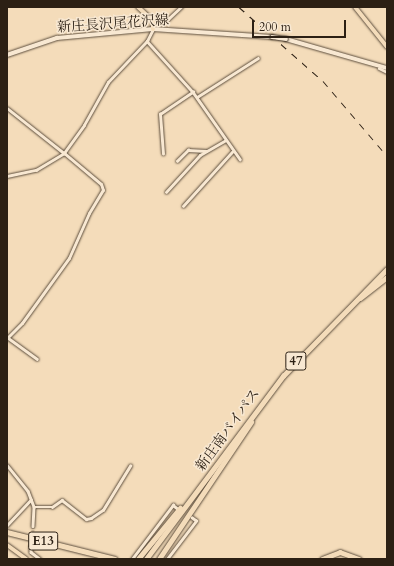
<!DOCTYPE html>
<html>
<head>
<meta charset="utf-8">
<style>
	body { margin:0 }
	#map { position:relative; width:394px; height:566px; overflow:hidden; background:#f4dcba; font-family:Cardo,"Noto Serif JP",serif }
	div>[style] { position:absolute }
	[style*='--x'] { left:calc(var(--x)*1px); top:calc(var(--y)*1px); width:calc(var(--w)*1px); rotate:calc(var(--a)*1deg) }
	.minor-tunnel>* { height:2.5px; margin-top:-1.25px; transform-origin:0; background:repeating-linear-gradient(90deg,#ccb699 0 2.5px,transparent 0 3.5px) }
	.roads { filter:drop-shadow(0 0 1px #5e4f3e) drop-shadow(0 0 1px #5e4f3e) }
	.minor>* { height:2.5px; margin:-1.25px; padding:0 1.25px; transform-origin:1.25px; border-radius:1.25px; background:#f8e8d2 }
	.tertiary>* { height:3px; margin:-1.5px; padding:0 1.5px; transform-origin:1.5px; border-radius:1.5px; background:#f8e8d2 }
	.secondary>* { height:3.5px; margin:-1.75px; padding:0 1.75px; transform-origin:1.75px; border-radius:1.75px; background:#f8e8d2 }
	.primary>* { height:4px; margin:-2px; padding:0 2px; transform-origin:2px; border-radius:2px; background:#f4dcba }
	.trunk>* { height:4px; margin:-2px; padding:0 2px; transform-origin:2px; border-radius:2px; background:#f4dcba }
	.motorway>* { height:4.5px; margin:-2.25px; padding:0 2.25px; transform-origin:2.25px; border-radius:2.25px; background:#f4dcba }
	.rail>* { height:1px; margin-top:-0.5px; transform-origin:0; background:repeating-linear-gradient(90deg,#2c2014 0 7px,transparent 0 14px) }
	.bridges { filter:drop-shadow(0 0 1px #2c2014) drop-shadow(0 0 1px #2c2014) }
	.secondary-bridge>* { height:3.5px; margin:-1.75px; padding:0 1.75px; transform-origin:1.75px; border-radius:1.75px; background:#f8e8d2 }
	span { translate:-50% -50%; white-space:nowrap; text-align:center; line-height:1.15; -webkit-text-stroke:3px #f8e8d2; paint-order:stroke }
	.shield-label span { padding:1px 3px; background:#f8e8d2; border:1px solid; border-radius:3px; -webkit-text-stroke-width:0 }
	.shield-label { font-size:13px; color:#2c2014; font-weight:700 }
	.street-label { font-size:14px; color:#2c2014 }
	.frame { position:absolute; inset:0; border:8px solid #2c2014; pointer-events:none }
	.scale { position:absolute; left:252px; top:20px; width:94px; height:18px; box-sizing:border-box; border:2px solid #2c2014; border-top:0; padding-left:5px; font-size:12px; line-height:14px; white-space:nowrap; color:#2c2014; -webkit-text-stroke:3px #f8e8d2; paint-order:stroke }
</style>
</head>
<body>
<div id="map">
	<div class="minor-tunnel">
		<i style="--x:31;--y:546;--w:20;--a:-84"></i>
	</div>
	<div class="roads">
		<div class="minor">
			<i style="--x:150;--y:17;--w:16;--a:14"></i>
			<i style="--x:166;--y:21;--w:21;--a:-43"></i>
			<i style="--x:147;--y:41;--w:69;--a:48"></i>
			<i style="--x:193;--y:92;--w:82;--a:55"></i>
			<i style="--x:379;--y:68;--w:9;--a:27"></i>
			<i style="--x:197;--y:97;--w:72;--a:-32.6"></i>
			<i style="--x:7;--y:108;--w:73;--a:38.3"></i>
			<i style="--x:163;--y:154;--w:40;--a:-94.3"></i>
			<i style="--x:160;--y:114;--w:40;--a:-34"></i>
			<i style="--x:177;--y:161;--w:16;--a:-45"></i>
			<i style="--x:188;--y:150;--w:18;--a:3"></i>
			<i style="--x:7;--y:176;--w:30;--a:-12"></i>
			<i style="--x:36;--y:170;--w:33;--a:-31"></i>
			<i style="--x:64;--y:153;--w:34;--a:-54"></i>
			<i style="--x:84;--y:125;--w:49;--a:-60.8"></i>
			<i style="--x:108;--y:82;--w:57;--a:-46.4"></i>
			<i style="--x:147;--y:41;--w:13;--a:-63"></i>
			<i style="--x:166;--y:192;--w:50;--a:-47.4"></i>
			<i style="--x:200;--y:155;--w:28;--a:-30"></i>
			<i style="--x:183;--y:206;--w:73;--a:-47.8"></i>
			<i style="--x:7;--y:337;--w:37;--a:36"></i>
			<i style="--x:7;--y:465;--w:33;--a:51"></i>
			<i style="--x:28;--y:491;--w:17;--a:69"></i>
			<i style="--x:34;--y:507;--w:19;--a:93"></i>
			<i style="--x:34;--y:507;--w:18;--a:0"></i>
			<i style="--x:52;--y:507;--w:12;--a:-35"></i>
			<i style="--x:62;--y:500;--w:31;--a:38"></i>
			<i style="--x:86;--y:519;--w:5;--a:-11"></i>
			<i style="--x:91;--y:518;--w:14;--a:-34"></i>
			<i style="--x:103;--y:510;--w:52;--a:-58.5"></i>
			<i style="--x:31;--y:546;--w:6;--a:90"></i>
			<i style="--x:31;--y:552;--w:11;--a:38"></i>
			<i style="--x:132;--y:559;--w:68;--a:-52.8"></i>
			<i style="--x:173;--y:505;--w:6;--a:39"></i>
			<i style="--x:167;--y:559;--w:48;--a:-52.7"></i>
			<i style="--x:196;--y:521;--w:5;--a:-143"></i>
		</div>
		<div class="tertiary">
			<i style="--x:7;--y:338;--w:21;--a:-45"></i>
			<i style="--x:22;--y:323;--w:80;--a:-54.1"></i>
			<i style="--x:69;--y:258;--w:49;--a:-66"></i>
			<i style="--x:89;--y:213;--w:27;--a:-59"></i>
			<i style="--x:103;--y:190;--w:6;--a:-108"></i>
			<i style="--x:101;--y:184;--w:48;--a:-140"></i>
			<i style="--x:7;--y:525;--w:35;--a:-47"></i>
		</div>
		<div class="secondary">
			<i style="--x:286;--y:39;--w:105;--a:16"></i>
			<i style="--x:7;--y:55;--w:53;--a:-18.8"></i>
			<i style="--x:57;--y:38;--w:96;--a:-5.4"></i>
			<i style="--x:153;--y:29;--w:119;--a:3.8"></i>
		</div>
		<div class="primary">
			<i style="--x:138;--y:7;--w:21;--a:43"></i>
			<i style="--x:153;--y:21;--w:8;--a:90"></i>
			<i style="--x:7;--y:545;--w:24;--a:36"></i>
		</div>
		<div class="trunk">
			<i style="--x:355;--y:7;--w:51;--a:51.3"></i>
		</div>
		<div class="motorway">
			<i style="--x:360;--y:298;--w:34;--a:-38"></i>
			<i style="--x:7;--y:532;--w:111;--a:14"></i>
			<i style="--x:138;--y:559;--w:66;--a:-50.5"></i>
			<i style="--x:146;--y:559;--w:229;--a:-53.2"></i>
			<i style="--x:283;--y:376;--w:149;--a:-45.8"></i>
			<i style="--x:159;--y:559;--w:165;--a:-56.1"></i>
			<i style="--x:322;--y:559;--w:19;--a:-21"></i>
			<i style="--x:340;--y:552;--w:20;--a:20"></i>
		</div>
	</div>
	<div class="rail">
		<i style="--x:239;--y:7;--w:112;--a:41.4"></i>
		<i style="--x:323;--y:81;--w:99;--a:49.5"></i>
	</div>
	<div class="bridges">
		<div class="secondary-bridge">
			<i style="--x:272;--y:37;--w:14;--a:8"></i>
		</div>
	</div>
	<div class="shield-label">
		<span style="left:296px;top:361px">47</span>
		<span style="left:43px;top:541px">E13</span>
	</div>
	<div class="street-label">
		<span style="left:113px;top:24px;rotate:-4deg">新庄長沢尾花沢線</span>
		<span style="left:228px;top:430px;rotate:-54deg">新庄南バイパス</span>
	</div>
	<div class="frame"></div>
	<div class="scale">200 m</div>
</div>
</body>
</html>
